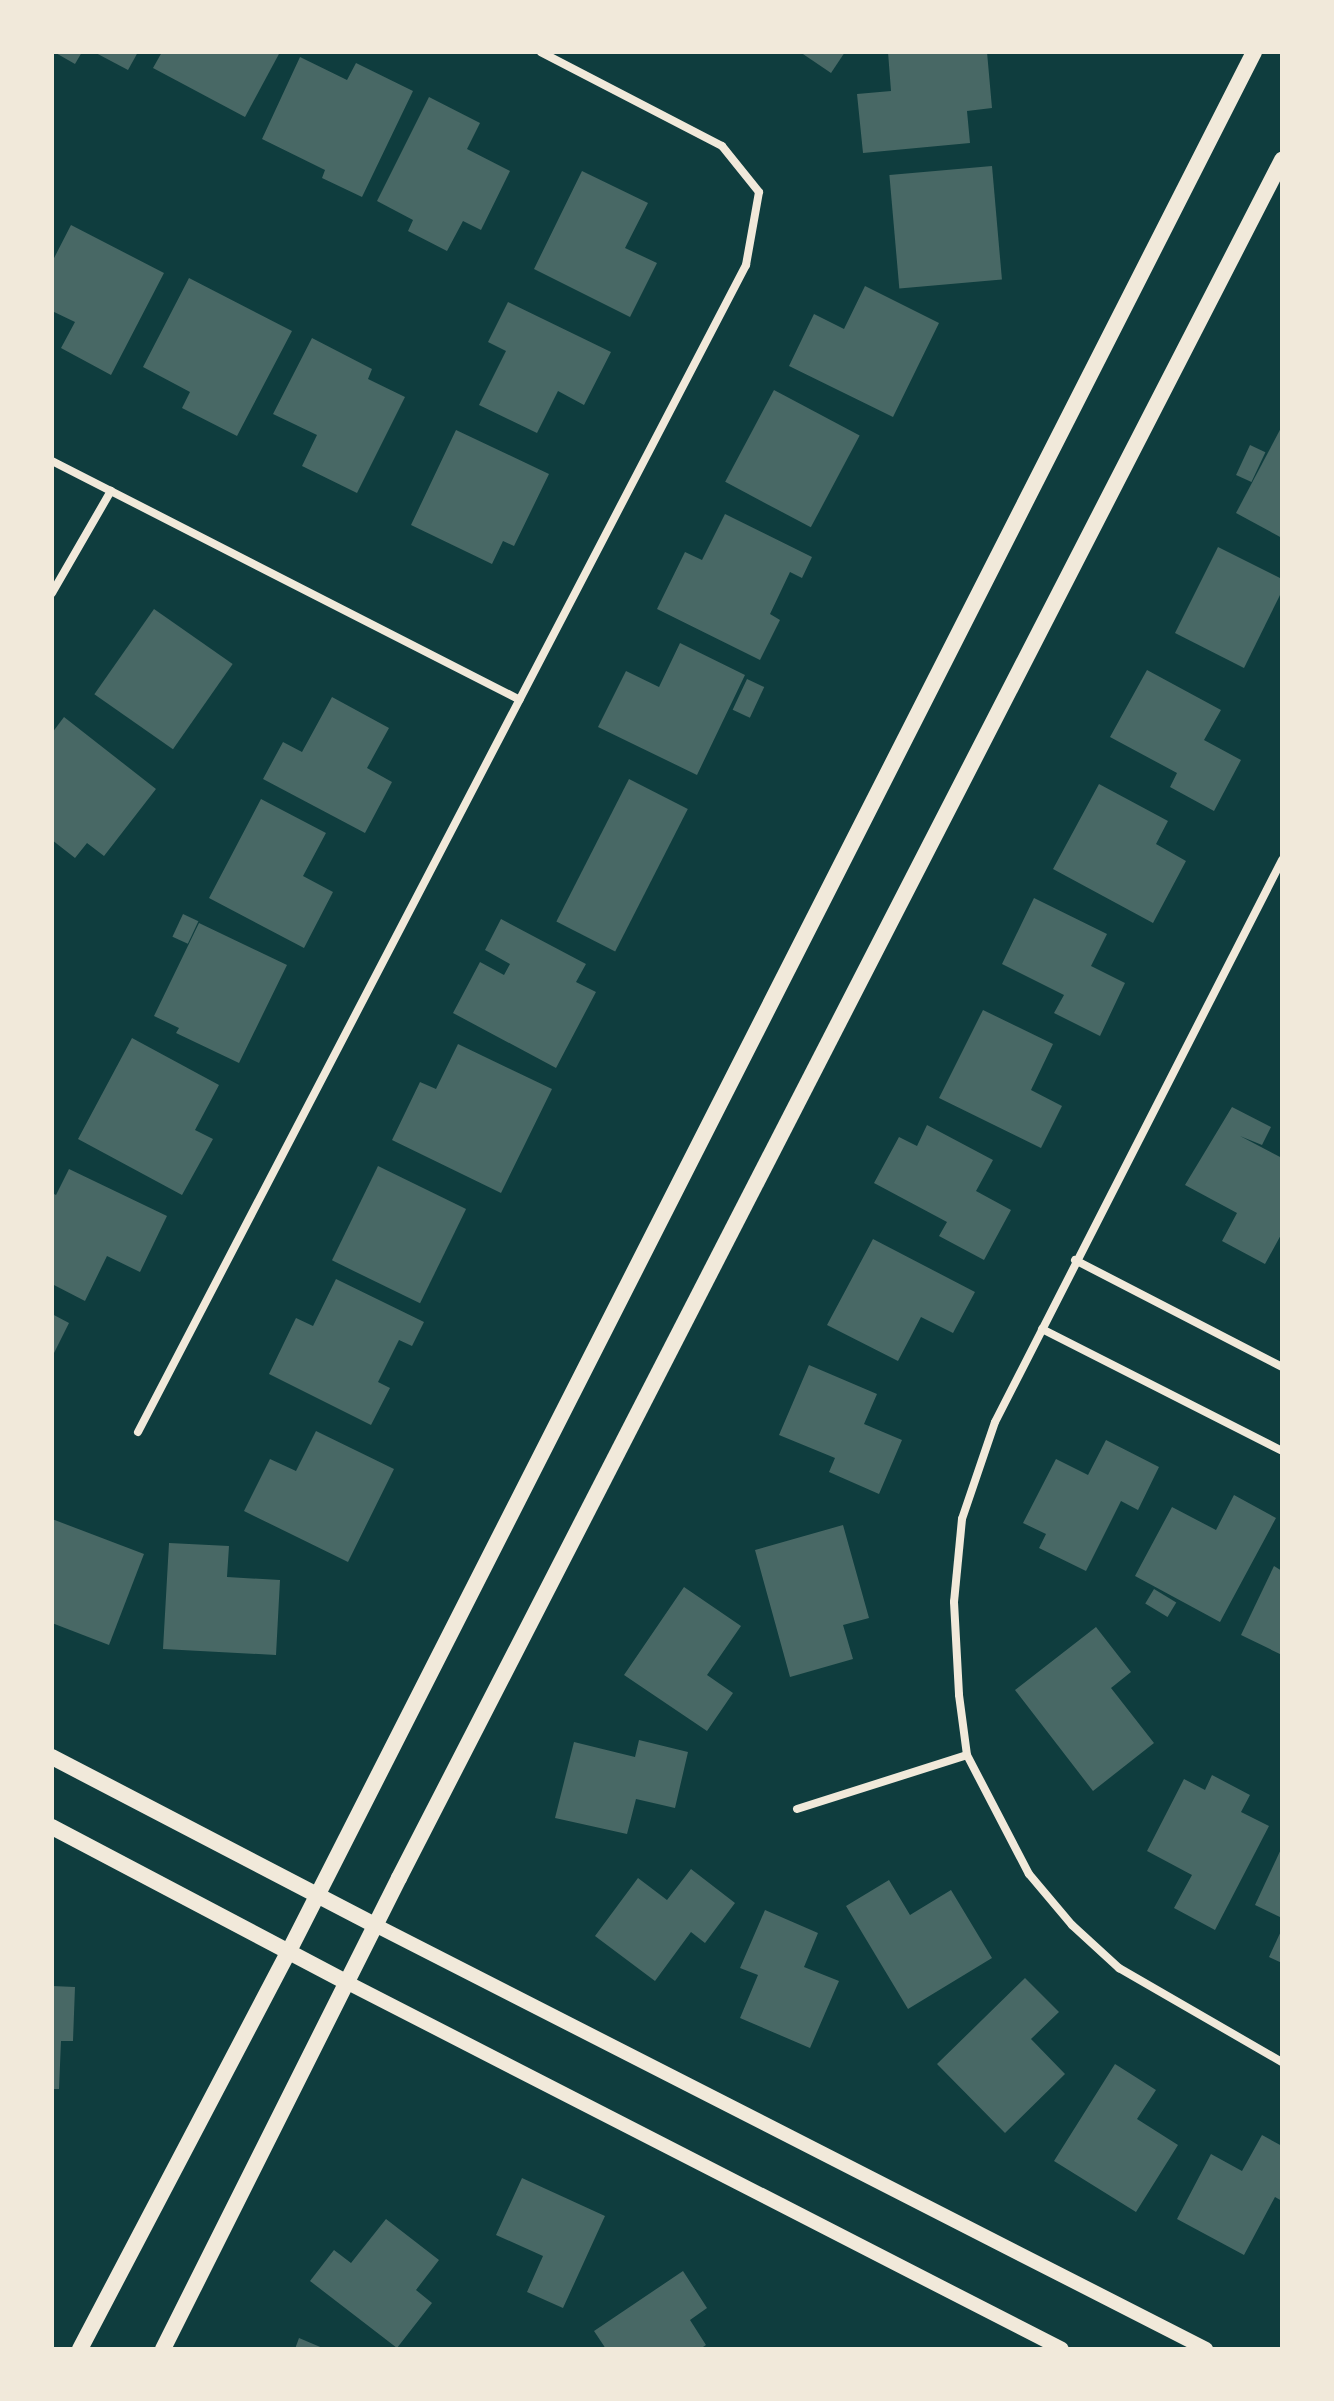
<!DOCTYPE html>
<html>
<head>
<meta charset="utf-8">
<style>
	body { margin:0 }
	#map { position:relative; width:1334px; height:2401px; overflow:hidden; background:#0f3d3e; font-family:Arial,sans-serif }
	div>[style] { position:absolute }
	[style*='--x'] { left:calc(var(--x)*1px); top:calc(var(--y)*1px); width:calc(var(--w)*1px); rotate:calc(var(--a)*1deg) }
	.building>* { inset:0; background:#486865; transform-origin:0 0 }
	.minor>* { height:8px; margin:-4px; padding:0 4px; transform-origin:4px; border-radius:4px; background:#f1e9da }
	.tertiary>* { height:14px; margin:-7px; padding:0 7px; transform-origin:7px; border-radius:7px; background:#f1e9da }
	.secondary>* { height:16px; margin:-8px; padding:0 8px; transform-origin:8px; border-radius:8px; background:#f1e9da }
	span { translate:-50% -50%; white-space:nowrap; text-align:center; line-height:1.15; -webkit-text-stroke:7px #f1e9da; paint-order:stroke }
	.frame { position:absolute; inset:0; border:54px solid #f1e9da; pointer-events:none }
</style>
</head>
<body>
<div id="map">
	<div class="building">
		<i style="clip-path:polygon(54px 52px,82px 52px,75px 64px)"></i>
		<i style="clip-path:polygon(94px 52px,138px 52px,128px 70px)"></i>
		<i style="clip-path:polygon(162px 52px,280px 52px,245px 117px,153px 68px)"></i>
		<i style="clip-path:polygon(800px 52px,845px 52px,831px 73px)"></i>
		<i style="clip-path:polygon(888px 52px,987px 52px,992px 108px,967px 111px,970px 143px,863px 153px,857px 94px,891px 91px)"></i>
		<i style="clip-path:polygon(300px 57px,347px 80px,356px 63px,413px 91px,362px 197px,322px 178px,325px 170px,262px 139px)"></i>
		<i style="clip-path:polygon(429px 97px,480px 123px,467px 149px,510px 171px,481px 230px,463px 221px,447px 251px,408px 231px,413px 220px,377px 201px)"></i>
		<i style="left:992px;top:166px;width:114px;height:103px;rotate:85deg"></i>
		<i style="clip-path:polygon(582px 171px,648px 203px,625px 248px,657px 263px,630px 317px,534px 269px)"></i>
		<i style="clip-path:polygon(71px 225px,164px 273px,111px 375px,61px 348px,75px 322px,52px 311px,52px 262px)"></i>
		<i style="clip-path:polygon(189px 278px,292px 331px,237px 436px,182px 408px,190px 392px,143px 367px)"></i>
		<i style="clip-path:polygon(865px 286px,939px 323px,893px 417px,789px 366px,814px 314px,844px 329px)"></i>
		<i style="clip-path:polygon(508px 302px,611px 352px,584px 405px,558px 391px,537px 433px,479px 405px,506px 351px,488px 342px)"></i>
		<i style="clip-path:polygon(312px 338px,372px 369px,368px 379px,405px 397px,357px 493px,302px 466px,317px 435px,273px 414px)"></i>
		<i style="left:774px;top:390px;width:97px;height:104px;rotate:28deg"></i>
		<i style="clip-path:polygon(1282px 426px,1282px 538px,1236px 513px)"></i>
		<i style="clip-path:polygon(456px 430px,549px 474px,514px 546px,503px 541px,492px 564px,411px 525px)"></i>
		<i style="left:1250px;top:445px;width:17px;height:33px;rotate:25deg"></i>
		<i style="clip-path:polygon(725px 514px,812px 557px,802px 578px,790px 572px,770px 614px,780px 620px,760px 660px,657px 609px,685px 552px,702px 560px)"></i>
		<i style="clip-path:polygon(1218px 547px,1282px 579px,1282px 591px,1244px 668px,1175px 633px)"></i>
		<i style="left:154px;top:609px;width:96px;height:104px;rotate:35deg"></i>
		<i style="clip-path:polygon(680px 643px,745px 675px,697px 775px,598px 727px,626px 671px,659px 687px)"></i>
		<i style="clip-path:polygon(1147px 670px,1221px 710px,1204px 740px,1241px 760px,1214px 811px,1170px 787px,1177px 773px,1110px 737px)"></i>
		<i style="left:747px;top:679px;width:19px;height:34px;rotate:25deg"></i>
		<i style="clip-path:polygon(332px 697px,389px 728px,367px 768px,392px 782px,365px 833px,263px 779px,283px 742px,302px 752px)"></i>
		<i style="clip-path:polygon(64px 717px,156px 789px,104px 856px,87px 843px,75px 858px,52px 840px,52px 733px)"></i>
		<i style="left:629px;top:779px;width:66px;height:160px;rotate:27deg"></i>
		<i style="clip-path:polygon(1099px 784px,1168px 821px,1156px 844px,1186px 861px,1153px 923px,1053px 869px)"></i>
		<i style="clip-path:polygon(261px 799px,326px 833px,303px 876px,333px 892px,304px 948px,209px 898px)"></i>
		<i style="clip-path:polygon(1034px 898px,1107px 934px,1091px 966px,1125px 983px,1100px 1036px,1054px 1013px,1064px 995px,1002px 964px)"></i>
		<i style="left:183px;top:914px;width:17px;height:25px;rotate:25deg"></i>
		<i style="clip-path:polygon(501px 919px,586px 964px,576px 982px,596px 992px,556px 1068px,453px 1013px,480px 962px,504px 975px,510px 964px,485px 950px)"></i>
		<i style="clip-path:polygon(199px 923px,287px 965px,239px 1063px,176px 1033px,179px 1028px,154px 1016px)"></i>
		<i style="clip-path:polygon(983px 1010px,1053px 1044px,1031px 1090px,1062px 1106px,1041px 1148px,939px 1098px)"></i>
		<i style="clip-path:polygon(132px 1038px,219px 1085px,195px 1130px,213px 1139px,182px 1195px,78px 1139px)"></i>
		<i style="clip-path:polygon(458px 1044px,552px 1089px,501px 1193px,392px 1140px,420px 1082px,436px 1089px)"></i>
		<i style="clip-path:polygon(1232px 1107px,1271px 1127px,1262px 1145px,1240px 1136px,1282px 1158px,1282px 1233px,1265px 1264px,1222px 1241px,1237px 1213px,1185px 1185px)"></i>
		<i style="clip-path:polygon(927px 1125px,993px 1160px,976px 1191px,1011px 1210px,984px 1260px,939px 1236px,947px 1222px,874px 1183px,899px 1137px,917px 1146px)"></i>
		<i style="left:378px;top:1166px;width:98px;height:105px;rotate:26deg"></i>
		<i style="clip-path:polygon(69px 1169px,167px 1216px,140px 1272px,107px 1256px,85px 1301px,52px 1284px,52px 1193px,56px 1195px)"></i>
		<i style="clip-path:polygon(873px 1239px,975px 1292px,953px 1333px,921px 1317px,898px 1361px,827px 1325px)"></i>
		<i style="clip-path:polygon(336px 1279px,424px 1322px,412px 1346px,399px 1340px,378px 1382px,390px 1388px,371px 1425px,269px 1374px,296px 1318px,313px 1326px)"></i>
		<i style="clip-path:polygon(52px 1314px,69px 1323px,52px 1357px)"></i>
		<i style="clip-path:polygon(809px 1365px,877px 1394px,864px 1424px,902px 1440px,879px 1494px,829px 1472px,835px 1458px,779px 1435px)"></i>
		<i style="clip-path:polygon(316px 1431px,394px 1469px,348px 1562px,244px 1511px,270px 1459px,296px 1471px)"></i>
		<i style="clip-path:polygon(1106px 1440px,1159px 1467px,1138px 1510px,1121px 1501px,1086px 1571px,1039px 1548px,1046px 1534px,1023px 1523px,1056px 1459px,1088px 1475px)"></i>
		<i style="clip-path:polygon(1234px 1495px,1276px 1518px,1220px 1622px,1135px 1576px,1172px 1507px,1216px 1530px)"></i>
		<i style="clip-path:polygon(52px 1519px,144px 1554px,109px 1645px,52px 1623px)"></i>
		<i style="clip-path:polygon(843px 1525px,869px 1618px,843px 1625px,853px 1659px,790px 1677px,755px 1550px)"></i>
		<i style="clip-path:polygon(169px 1543px,229px 1546px,227px 1577px,280px 1580px,276px 1655px,163px 1649px)"></i>
		<i style="clip-path:polygon(1274px 1566px,1282px 1571px,1282px 1655px,1241px 1635px)"></i>
		<i style="clip-path:polygon(684px 1587px,741px 1626px,707px 1675px,733px 1693px,707px 1731px,624px 1675px)"></i>
		<i style="left:1154px;top:1589px;width:26px;height:17px;rotate:31deg"></i>
		<i style="clip-path:polygon(1096px 1627px,1131px 1672px,1111px 1688px,1154px 1743px,1093px 1791px,1015px 1690px)"></i>
		<i style="clip-path:polygon(639px 1740px,688px 1752px,675px 1808px,636px 1799px,627px 1834px,555px 1818px,574px 1742px,635px 1757px)"></i>
		<i style="clip-path:polygon(1212px 1775px,1250px 1795px,1241px 1812px,1269px 1826px,1215px 1930px,1174px 1908px,1192px 1875px,1147px 1851px,1184px 1779px,1205px 1790px)"></i>
		<i style="clip-path:polygon(1282px 1847px,1282px 1918px,1255px 1905px)"></i>
		<i style="clip-path:polygon(691px 1869px,735px 1903px,705px 1943px,691px 1932px,655px 1981px,595px 1936px,638px 1878px,667px 1900px)"></i>
		<i style="clip-path:polygon(889px 1880px,910px 1915px,951px 1890px,992px 1958px,908px 2009px,846px 1906px)"></i>
		<i style="clip-path:polygon(765px 1910px,818px 1933px,804px 1967px,839px 1981px,810px 2048px,740px 2018px,758px 1975px,740px 1968px)"></i>
		<i style="clip-path:polygon(1282px 1929px,1282px 1963px,1269px 1957px)"></i>
		<i style="clip-path:polygon(1025px 1978px,1059px 2012px,1031px 2039px,1065px 2074px,1005px 2133px,937px 2064px)"></i>
		<i style="clip-path:polygon(52px 1986px,75px 1987px,73px 2041px,61px 2041px,59px 2089px,52px 2089px)"></i>
		<i style="clip-path:polygon(1115px 2064px,1156px 2090px,1137px 2119px,1178px 2145px,1136px 2212px,1054px 2161px)"></i>
		<i style="clip-path:polygon(1262px 2135px,1282px 2146px,1282px 2201px,1275px 2197px,1244px 2255px,1177px 2219px,1211px 2154px,1242px 2171px)"></i>
		<i style="clip-path:polygon(522px 2178px,605px 2216px,563px 2308px,527px 2292px,543px 2256px,496px 2235px)"></i>
		<i style="clip-path:polygon(386px 2219px,439px 2260px,416px 2290px,432px 2303px,397px 2348px,310px 2281px,334px 2250px,351px 2263px)"></i>
		<i style="clip-path:polygon(683px 2271px,707px 2308px,690px 2320px,706px 2345px,700px 2349px,606px 2349px,594px 2331px)"></i>
		<i style="clip-path:polygon(299px 2338px,325px 2349px,295px 2349px)"></i>
	</div>
	<div class="minor">
		<i style="--x:52;--y:461;--w:525;--a:27.05"></i>
		<i style="--x:52;--y:593;--w:118;--a:-60"></i>
		<i style="--x:1282;--y:860;--w:631;--a:117.05"></i>
		<i style="--x:995;--y:1422;--w:102;--a:108.8"></i>
		<i style="--x:962;--y:1519;--w:83;--a:95.5"></i>
		<i style="--x:954;--y:1602;--w:93;--a:86.9"></i>
		<i style="--x:959;--y:1695;--w:61;--a:82.4"></i>
		<i style="--x:967;--y:1755;--w:134;--a:62.5"></i>
		<i style="--x:1029;--y:1874;--w:67;--a:49.9"></i>
		<i style="--x:1072;--y:1925;--w:64;--a:42.5"></i>
		<i style="--x:1119;--y:1968;--w:188;--a:30"></i>
		<i style="--x:1075;--y:1260;--w:233;--a:27.3"></i>
		<i style="--x:1042;--y:1329;--w:269;--a:26.9"></i>
		<i style="--x:138;--y:1432;--w:1316;--a:-62.48"></i>
		<i style="--x:746;--y:265;--w:74;--a:-79.9"></i>
		<i style="--x:759;--y:192;--w:59;--a:-128.8"></i>
		<i style="--x:722;--y:146;--w:204;--a:-152.6"></i>
		<i style="--x:797;--y:1809;--w:178;--a:-17.6"></i>
	</div>
	<div class="tertiary">
		<i style="--x:375;--y:1925;--w:933;--a:27.03"></i>
		<i style="--x:348;--y:1983;--w:802;--a:27.14"></i>
	</div>
	<div class="secondary">
		<i style="--x:52;--y:1757;--w:364;--a:27.5"></i>
		<i style="--x:52;--y:1827;--w:335;--a:27.8"></i>
		<i style="--x:80;--y:2349;--w:450;--a:-62.3"></i>
		<i style="--x:289;--y:1951;--w:2130;--a:-63.06"></i>
		<i style="--x:163;--y:2349;--w:527;--a:-63.39"></i>
		<i style="--x:399;--y:1878;--w:1932;--a:-62.8"></i>
	</div>
	<div class="frame"></div>
</div>
</body>
</html>
